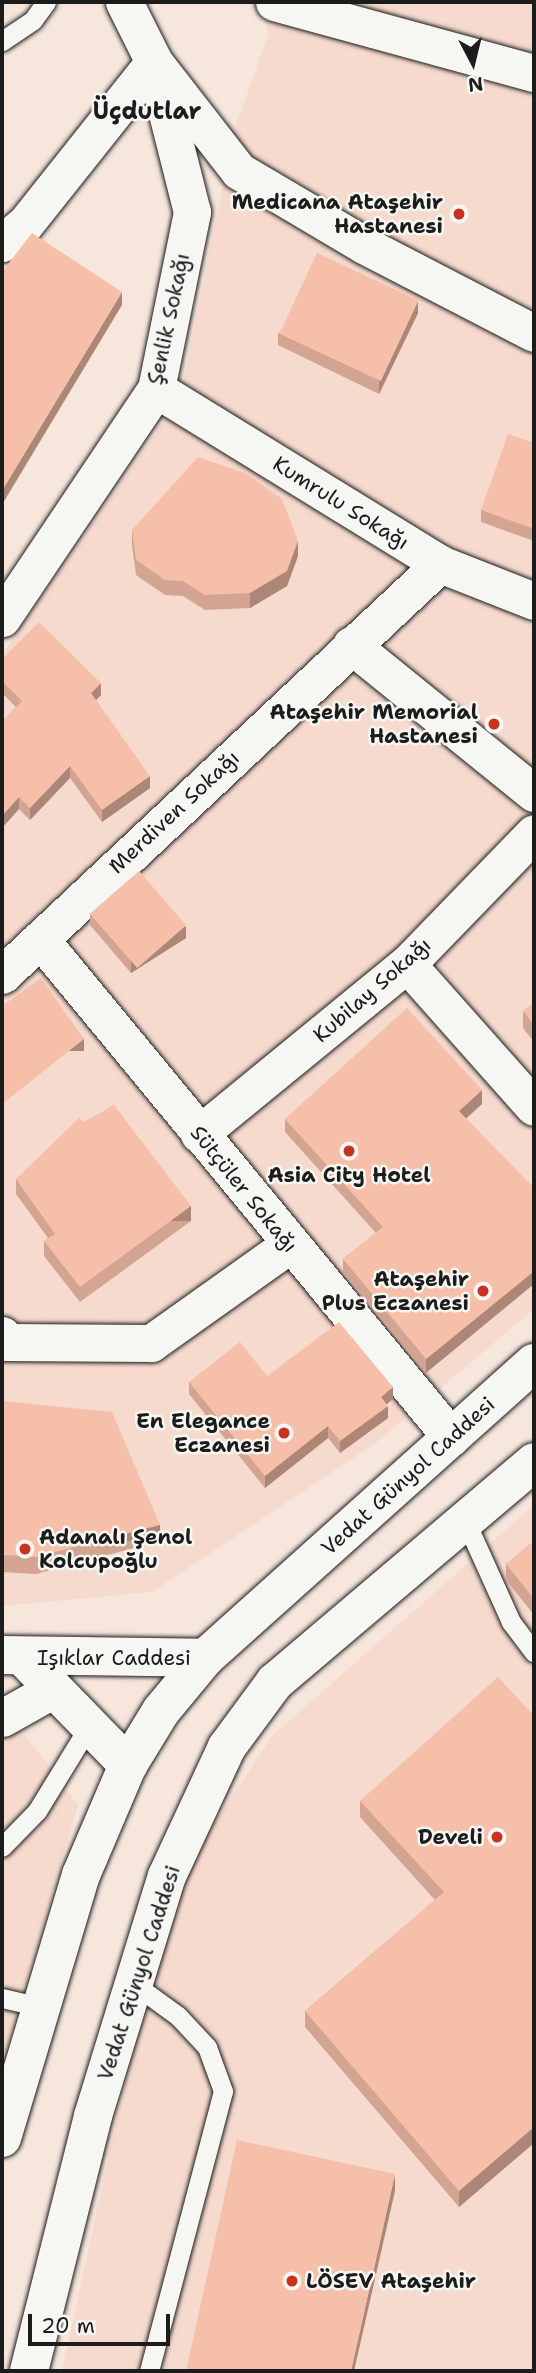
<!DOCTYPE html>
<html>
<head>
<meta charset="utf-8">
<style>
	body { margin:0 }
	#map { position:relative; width:536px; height:2373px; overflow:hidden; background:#f6e6dc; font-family:"Shantell Sans",sans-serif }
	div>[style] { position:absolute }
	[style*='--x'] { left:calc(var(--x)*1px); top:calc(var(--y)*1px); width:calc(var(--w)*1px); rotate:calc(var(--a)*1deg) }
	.built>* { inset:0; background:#f6dacd }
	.roads { filter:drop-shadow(0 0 2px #1c1c1c) drop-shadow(0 0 2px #1c1c1c) }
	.service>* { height:19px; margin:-9.5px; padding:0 9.5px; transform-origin:9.5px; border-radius:9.5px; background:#f6f6f2 }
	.minor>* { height:37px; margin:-18.5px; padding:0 18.5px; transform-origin:18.5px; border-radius:18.5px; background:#f6f6f2 }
	.tertiary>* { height:38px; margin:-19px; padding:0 19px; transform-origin:19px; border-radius:19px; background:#f6f6f2 }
	.primary>* { height:38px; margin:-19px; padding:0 19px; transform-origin:19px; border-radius:19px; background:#f6f6f2 }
	.wall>* { inset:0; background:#d3a491 }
	.shaded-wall>* { inset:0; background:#ac8676; transform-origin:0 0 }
	.building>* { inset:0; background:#f5bfa9; transform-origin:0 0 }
	.dots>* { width:19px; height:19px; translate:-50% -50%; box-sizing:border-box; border:4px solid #f6f6f2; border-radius:50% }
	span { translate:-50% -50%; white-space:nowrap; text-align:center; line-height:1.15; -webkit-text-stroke:5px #f6f6f2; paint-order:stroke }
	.poi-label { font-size:21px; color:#1c1c1c; font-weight:700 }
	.right { translate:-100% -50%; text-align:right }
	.left { translate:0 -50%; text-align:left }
	.street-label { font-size:21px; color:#1c1c1c }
	.quarter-label { font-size:24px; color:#1c1c1c; font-weight:700 }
	.frame { position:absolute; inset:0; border:4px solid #1c1c1c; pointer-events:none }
	.north { position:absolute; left:438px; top:28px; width:70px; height:70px; -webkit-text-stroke:5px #f6f6f2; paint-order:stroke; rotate:173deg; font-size:19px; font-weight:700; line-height:28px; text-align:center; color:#1c1c1c }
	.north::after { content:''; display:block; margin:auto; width:24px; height:32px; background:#1c1c1c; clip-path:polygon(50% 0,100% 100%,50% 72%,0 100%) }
	.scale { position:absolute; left:28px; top:2314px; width:142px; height:32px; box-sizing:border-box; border:4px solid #1c1c1c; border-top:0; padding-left:9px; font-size:21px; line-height:24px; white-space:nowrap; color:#1c1c1c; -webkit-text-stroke:5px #f6f6f2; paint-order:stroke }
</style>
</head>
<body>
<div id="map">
	<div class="built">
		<i style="clip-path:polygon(264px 2px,534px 2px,534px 1309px,377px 1442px,152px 1592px,2px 1606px,2px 655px,181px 396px,234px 130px,268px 36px)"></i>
		<i style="clip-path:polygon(534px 1505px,534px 2371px,62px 2371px,165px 1898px,272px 1736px)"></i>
		<i style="clip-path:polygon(2px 1705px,78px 1805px,2px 2062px)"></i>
	</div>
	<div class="roads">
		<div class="service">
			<i style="--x:2;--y:41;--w:37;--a:-34"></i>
			<i style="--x:33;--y:20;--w:22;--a:-54"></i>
			<i style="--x:465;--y:1520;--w:112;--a:65.7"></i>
			<i style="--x:511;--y:1622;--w:38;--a:53"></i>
			<i style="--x:2;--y:1847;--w:50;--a:-45.8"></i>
			<i style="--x:37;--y:1811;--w:100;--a:-58.5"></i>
			<i style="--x:134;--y:1984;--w:54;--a:36"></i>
			<i style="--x:178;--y:2016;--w:42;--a:46.9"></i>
			<i style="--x:207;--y:2047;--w:47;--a:70"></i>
			<i style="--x:223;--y:2091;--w:290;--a:104.8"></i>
			<i style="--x:2;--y:1998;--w:40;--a:13"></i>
		</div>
		<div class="minor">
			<i style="--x:124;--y:2;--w:67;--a:63.4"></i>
			<i style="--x:154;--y:62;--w:138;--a:52.1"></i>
			<i style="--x:239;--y:171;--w:145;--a:30.6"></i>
			<i style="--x:364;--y:245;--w:191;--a:27.4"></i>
			<i style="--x:274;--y:2;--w:270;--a:15.3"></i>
			<i style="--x:2;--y:243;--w:30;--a:-40"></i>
			<i style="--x:25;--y:224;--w:207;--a:-51.5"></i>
			<i style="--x:156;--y:389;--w:334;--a:31.6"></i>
			<i style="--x:440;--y:564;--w:101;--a:21.5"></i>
			<i style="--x:2;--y:618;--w:276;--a:-56.1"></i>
			<i style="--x:156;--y:389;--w:181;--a:-78.5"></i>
			<i style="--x:192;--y:212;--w:155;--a:-104.2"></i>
			<i style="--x:351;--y:645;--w:235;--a:39"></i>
			<i style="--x:40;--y:939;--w:646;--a:50.47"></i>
			<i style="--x:407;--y:964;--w:191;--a:48.4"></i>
			<i style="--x:2;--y:975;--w:601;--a:-43.18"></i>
			<i style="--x:199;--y:1134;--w:269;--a:-39.3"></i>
			<i style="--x:407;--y:964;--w:182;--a:-45.9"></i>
			<i style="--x:2;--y:1335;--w:8;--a:60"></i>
			<i style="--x:6;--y:1342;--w:145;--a:0.4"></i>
			<i style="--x:151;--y:1343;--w:169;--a:-35.4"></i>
			<i style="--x:2;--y:1718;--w:57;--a:-29.2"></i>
		</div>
		<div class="tertiary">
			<i style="--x:2;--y:1655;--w:203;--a:0.8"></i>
			<i style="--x:23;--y:1657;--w:151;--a:45.8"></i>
		</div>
		<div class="primary">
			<i style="--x:2;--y:2138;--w:275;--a:-73.3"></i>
			<i style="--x:81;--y:1875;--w:120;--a:-66.9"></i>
			<i style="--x:128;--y:1765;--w:63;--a:-58.6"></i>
			<i style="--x:161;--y:1711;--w:69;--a:-50.3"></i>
			<i style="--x:205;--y:1658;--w:442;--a:-41.9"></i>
			<i style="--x:29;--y:2371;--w:263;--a:-75.9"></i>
			<i style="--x:93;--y:2116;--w:251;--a:-72.9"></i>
			<i style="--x:167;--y:1876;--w:142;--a:-65.1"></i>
			<i style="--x:227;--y:1747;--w:81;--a:-53.6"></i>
			<i style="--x:275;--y:1682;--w:340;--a:-40.3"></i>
		</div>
	</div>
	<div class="wall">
		<i style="clip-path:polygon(418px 313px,379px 394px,278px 345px,278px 333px)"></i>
		<i style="clip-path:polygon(534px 443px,534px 541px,481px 522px,481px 510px)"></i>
		<i style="clip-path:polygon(132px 530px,298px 556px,287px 586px,250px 608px,205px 610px,183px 596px,165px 595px,136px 575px,132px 545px)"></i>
		<i style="clip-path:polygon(2px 659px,101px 695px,96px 700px,150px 788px,102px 822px,70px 778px,30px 820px,19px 809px,2px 828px,2px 722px,16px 707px,2px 693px)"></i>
		<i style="clip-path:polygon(90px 913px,186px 938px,131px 973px,90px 925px)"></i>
		<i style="clip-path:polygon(534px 1003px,534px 1042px,523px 1028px,523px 1011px)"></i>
		<i style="clip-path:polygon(482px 1104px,466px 1118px,426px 1373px,343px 1273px,343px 1259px,376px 1233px,285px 1132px,285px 1119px)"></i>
		<i style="clip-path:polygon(16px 1179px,191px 1221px,80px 1302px,44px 1256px,44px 1241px,48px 1238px,16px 1194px)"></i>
		<i style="clip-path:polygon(267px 1376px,393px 1399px,386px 1404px,388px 1418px,340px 1453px,328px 1438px,265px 1488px,189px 1394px,189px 1382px)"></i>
		<i style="clip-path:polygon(2px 1401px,160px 1541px,36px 1574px,2px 1572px)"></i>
		<i style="clip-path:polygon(534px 1541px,534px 1615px,506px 1580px,506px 1564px)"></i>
		<i style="clip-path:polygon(534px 1716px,534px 2143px,459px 2207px,305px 2027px,305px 2011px,435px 1900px,360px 1817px,360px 1801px)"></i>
	</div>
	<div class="shaded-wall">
		<i style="clip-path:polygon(122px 292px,122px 305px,3px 503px,3px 489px)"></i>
		<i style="clip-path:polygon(418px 301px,418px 313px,379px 394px,379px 382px)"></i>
		<i style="clip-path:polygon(298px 541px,298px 556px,287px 586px,250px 608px,250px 593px)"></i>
		<i style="clip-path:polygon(101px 683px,101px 695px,91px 705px,91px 693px)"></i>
		<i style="clip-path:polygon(70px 766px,70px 778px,30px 820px,30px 808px)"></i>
		<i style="clip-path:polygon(150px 776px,150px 788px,102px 822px,102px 810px)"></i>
		<i style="clip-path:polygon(19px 797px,19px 809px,2px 828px,2px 816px)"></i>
		<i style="clip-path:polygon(186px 926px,186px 938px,131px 973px,131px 961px)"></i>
		<i style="left:84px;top:1039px;width:12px;height:105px;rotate:90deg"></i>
		<i style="clip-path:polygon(482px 1090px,482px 1104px,459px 1125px,459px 1111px)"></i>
		<i style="left:191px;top:1206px;width:15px;height:137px;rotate:90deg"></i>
		<i style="clip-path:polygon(534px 1271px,534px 1284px,426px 1373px,426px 1359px)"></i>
		<i style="clip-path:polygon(393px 1387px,393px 1399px,381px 1409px,381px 1397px)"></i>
		<i style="clip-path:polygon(388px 1406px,388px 1418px,340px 1453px,340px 1441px)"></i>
		<i style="clip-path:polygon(328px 1426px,328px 1438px,265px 1488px,265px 1476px)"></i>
		<i style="left:160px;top:1525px;width:16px;height:128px;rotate:90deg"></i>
		<i style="clip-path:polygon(534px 2127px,534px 2143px,459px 2207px,459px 2191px)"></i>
		<i style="clip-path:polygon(395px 2174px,395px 2191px,354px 2371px,351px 2371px)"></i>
	</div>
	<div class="building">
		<i style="clip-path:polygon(32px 233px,122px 292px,3px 489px,2px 489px,2px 272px)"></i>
		<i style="left:317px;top:253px;width:112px;height:89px;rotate:25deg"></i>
		<i style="clip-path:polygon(508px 434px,534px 443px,534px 529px,481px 510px)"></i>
		<i style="clip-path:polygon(198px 457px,247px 474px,282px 499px,298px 541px,287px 571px,250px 593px,205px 595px,183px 581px,165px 580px,136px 560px,132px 530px)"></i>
		<i style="clip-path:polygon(39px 622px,101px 683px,91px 693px,150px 776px,102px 810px,70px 766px,30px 808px,19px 797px,2px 816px,2px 722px,22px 701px,2px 681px,2px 659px)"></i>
		<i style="left:139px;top:871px;width:72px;height:65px;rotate:49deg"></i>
		<i style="clip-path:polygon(41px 978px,84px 1039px,2px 1104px,2px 1006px)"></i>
		<i style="clip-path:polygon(534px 1003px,534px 1025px,523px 1011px)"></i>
		<i style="clip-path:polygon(407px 1008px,482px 1090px,459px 1111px,534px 1188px,534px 1271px,426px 1359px,343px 1259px,383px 1227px,285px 1119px)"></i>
		<i style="clip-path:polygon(114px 1105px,191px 1206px,80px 1287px,44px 1241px,55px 1234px,16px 1179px,79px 1118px,84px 1122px)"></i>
		<i style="clip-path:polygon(339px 1322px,393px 1387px,381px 1397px,388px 1406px,340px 1441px,328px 1426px,265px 1476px,189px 1382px,240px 1342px,267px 1376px)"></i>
		<i style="clip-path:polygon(2px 1401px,112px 1412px,160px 1525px,36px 1557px,2px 1555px)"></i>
		<i style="clip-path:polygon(534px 1541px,534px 1599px,506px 1564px)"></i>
		<i style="clip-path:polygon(498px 1677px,534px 1716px,534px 2127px,459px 2191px,305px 2011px,444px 1892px,360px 1801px)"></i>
		<i style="clip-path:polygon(237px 2140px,395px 2174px,351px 2371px,186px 2371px)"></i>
	</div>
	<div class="dots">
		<i style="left:459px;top:214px;background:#c8321e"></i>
		<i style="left:494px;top:724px;background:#c8321e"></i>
		<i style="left:349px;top:1151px;background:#c8321e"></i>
		<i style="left:483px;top:1291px;background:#c8321e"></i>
		<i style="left:284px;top:1433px;background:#c8321e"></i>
		<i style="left:25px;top:1549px;background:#c8321e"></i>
		<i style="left:497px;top:1837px;background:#c8321e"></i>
		<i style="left:292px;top:2281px;background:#c8321e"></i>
	</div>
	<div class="poi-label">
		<span class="right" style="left:443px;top:214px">Medicana Ataşehir<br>Hastanesi</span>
		<span class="right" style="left:478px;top:724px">Ataşehir Memorial<br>Hastanesi</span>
		<span style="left:349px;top:1175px">Asia City Hotel</span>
		<span class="right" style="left:469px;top:1291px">Ataşehir<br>Plus Eczanesi</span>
		<span class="right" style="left:270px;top:1433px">En Elegance<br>Eczanesi</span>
		<span class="left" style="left:39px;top:1549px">Adanalı Şenol<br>Kolcupoğlu</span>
		<span class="right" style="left:483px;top:1837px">Develi</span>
		<span class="left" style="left:306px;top:2281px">LÖSEV Ataşehir</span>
	</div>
	<div class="street-label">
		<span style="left:169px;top:319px;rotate:-78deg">Şenlik Sokağı</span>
		<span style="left:341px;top:503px;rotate:32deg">Kumrulu Sokağı</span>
		<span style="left:174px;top:812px;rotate:-43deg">Merdiven Sokağı</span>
		<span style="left:372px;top:990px;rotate:-41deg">Kubilay Sokağı</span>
		<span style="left:244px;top:1189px;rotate:51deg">Sütçüler Sokağı</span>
		<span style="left:408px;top:1476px;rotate:-42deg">Vedat Günyol Caddesi</span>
		<span style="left:114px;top:1658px">Işıklar Caddesi</span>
		<span style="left:139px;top:1973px;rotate:-72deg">Vedat Günyol Caddesi</span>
	</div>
	<div class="quarter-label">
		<span style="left:147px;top:112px">Üçdutlar</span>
	</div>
	<div class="frame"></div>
	<div class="north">N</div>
	<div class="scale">20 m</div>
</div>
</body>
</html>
